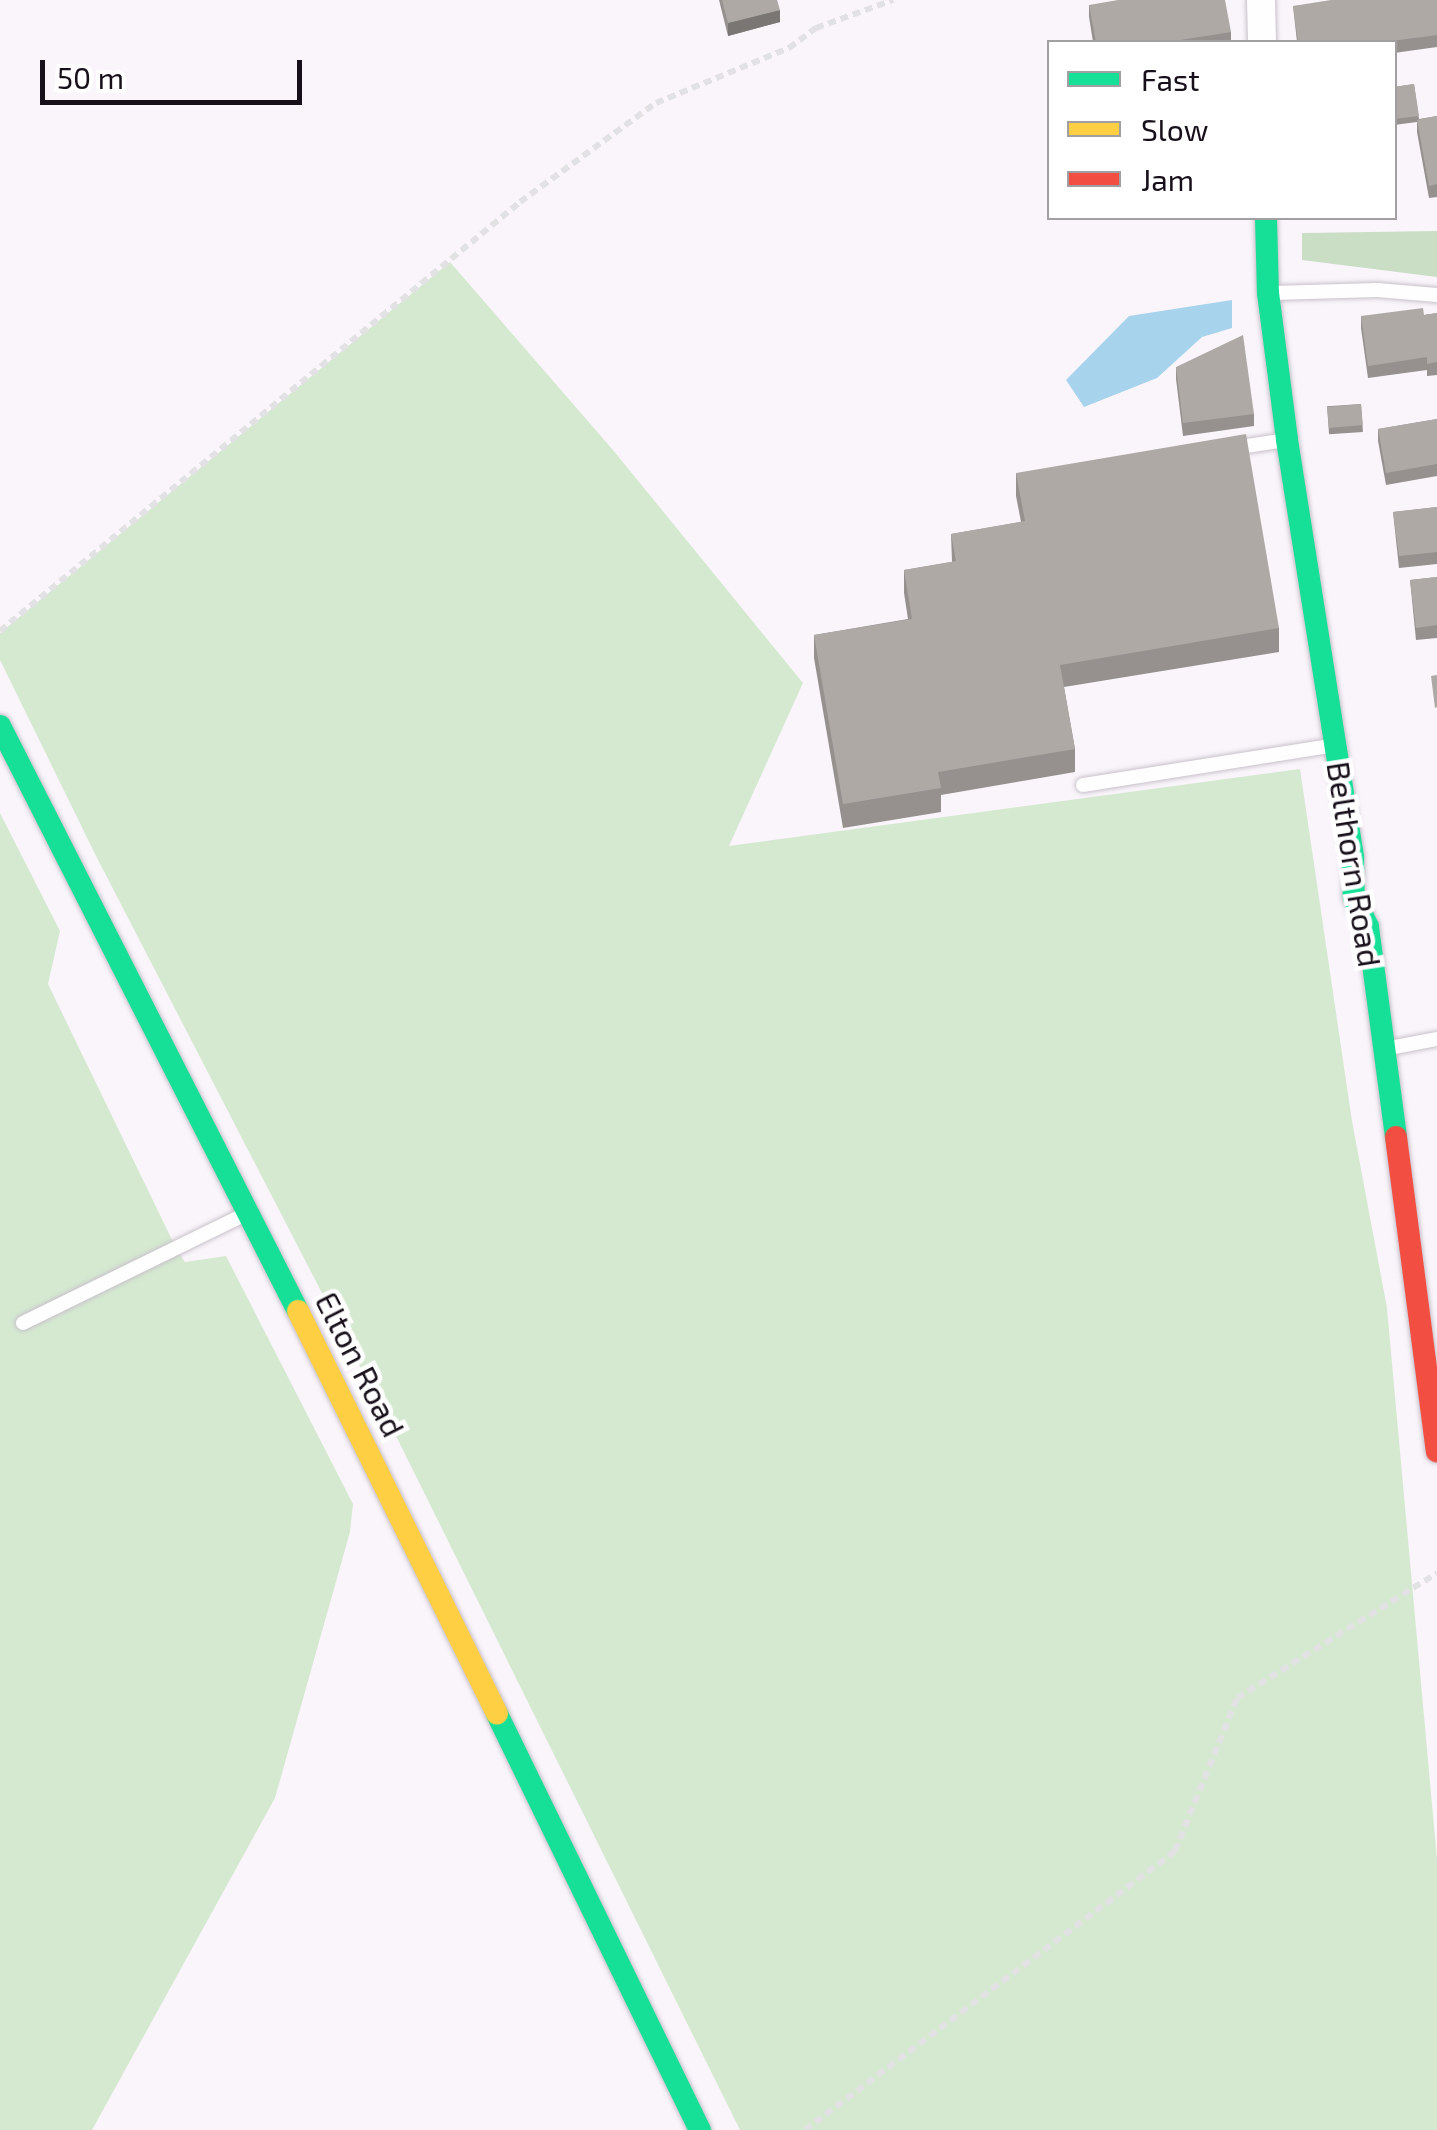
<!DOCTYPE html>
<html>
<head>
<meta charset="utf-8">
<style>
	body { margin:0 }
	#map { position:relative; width:1437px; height:2130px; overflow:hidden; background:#faf5fb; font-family:"Exo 2",sans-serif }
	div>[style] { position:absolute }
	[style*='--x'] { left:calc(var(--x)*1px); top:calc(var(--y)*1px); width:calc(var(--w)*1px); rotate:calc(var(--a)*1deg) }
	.green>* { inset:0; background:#d5e9d1 }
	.forest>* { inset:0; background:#c9dec5 }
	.water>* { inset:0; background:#a7d3ed }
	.path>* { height:6px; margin-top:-3px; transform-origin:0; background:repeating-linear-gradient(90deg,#e2e1e3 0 8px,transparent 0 13px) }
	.roads { filter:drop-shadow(0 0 2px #c8c1ca) drop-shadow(0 0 2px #c8c1ca) }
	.lane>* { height:14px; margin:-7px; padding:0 7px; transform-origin:7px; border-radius:7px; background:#fefefe }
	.street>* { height:28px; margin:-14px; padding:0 14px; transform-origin:14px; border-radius:14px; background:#fefefe }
	.fast>* { height:22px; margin:-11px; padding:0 11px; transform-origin:11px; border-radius:11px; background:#16e098 }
	.slow>* { height:22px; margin:-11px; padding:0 11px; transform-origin:11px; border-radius:11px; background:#ffcf43 }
	.jam>* { height:22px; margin:-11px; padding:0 11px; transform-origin:11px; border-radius:11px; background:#f24e42 }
	.wall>* { inset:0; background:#96918f; transform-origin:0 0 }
	.shaded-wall>* { inset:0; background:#7a7674 }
	.building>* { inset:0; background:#afa9a6; transform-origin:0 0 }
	span { translate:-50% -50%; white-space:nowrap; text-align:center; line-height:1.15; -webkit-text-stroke:9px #fff; paint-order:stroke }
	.street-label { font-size:32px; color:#170f19 }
	.legend { position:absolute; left:1047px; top:40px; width:350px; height:180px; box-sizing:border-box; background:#fff; border:2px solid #a29fa3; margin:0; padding:12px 18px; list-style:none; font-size:30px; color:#170f19 }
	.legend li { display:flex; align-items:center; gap:20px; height:50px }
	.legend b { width:50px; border:2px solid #a29fa3 }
	.scale { position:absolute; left:40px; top:60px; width:262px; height:45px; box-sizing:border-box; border:5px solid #170f19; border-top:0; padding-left:12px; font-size:30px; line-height:35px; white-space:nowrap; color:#170f19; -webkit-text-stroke:8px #fff; paint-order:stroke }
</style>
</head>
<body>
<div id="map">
	<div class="green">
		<i style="clip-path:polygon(450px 262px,613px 450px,803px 683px,729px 846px,1300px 769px,1352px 1121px,1387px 1308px,1437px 1859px,1437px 2130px,740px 2130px,399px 1442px,96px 856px,0 660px,0 633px)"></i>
		<i style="clip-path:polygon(0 813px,60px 931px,48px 984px,176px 1248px,185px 1262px,226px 1256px,353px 1504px,350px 1532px,275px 1798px,92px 2130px,0 2130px)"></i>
	</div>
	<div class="forest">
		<i style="clip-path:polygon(1437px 231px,1437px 277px,1302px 260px,1302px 233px)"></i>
	</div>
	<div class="water">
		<i style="clip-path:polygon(1232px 300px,1232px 328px,1202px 337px,1157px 378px,1084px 407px,1066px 380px,1129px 316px)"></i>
	</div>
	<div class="path">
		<i style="--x:0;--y:631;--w:674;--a:-39.52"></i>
		<i style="--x:520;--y:202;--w:168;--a:-36.1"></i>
		<i style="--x:656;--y:103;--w:144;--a:-22.5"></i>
		<i style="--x:789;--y:48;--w:34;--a:-37"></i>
		<i style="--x:816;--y:28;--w:82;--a:-20"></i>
		<i style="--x:805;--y:2130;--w:463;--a:-37"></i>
		<i style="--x:1175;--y:1851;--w:165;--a:-67.9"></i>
		<i style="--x:1237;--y:1698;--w:236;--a:-32"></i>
	</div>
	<div class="roads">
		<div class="lane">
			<i style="--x:1273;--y:293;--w:104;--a:-1.7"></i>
			<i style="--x:1377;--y:290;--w:60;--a:4.8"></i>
			<i style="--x:1233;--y:448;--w:54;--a:-8.6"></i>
			<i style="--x:1083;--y:785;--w:250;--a:-9"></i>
			<i style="--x:1389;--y:1048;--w:49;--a:-10.6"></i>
			<i style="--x:23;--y:1323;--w:245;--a:-26.1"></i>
		</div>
		<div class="street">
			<i style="--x:1261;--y:0;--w:42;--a:88.6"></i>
		</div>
		<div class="fast">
			<i style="--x:1266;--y:218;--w:75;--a:88.5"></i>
			<i style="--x:1268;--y:293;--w:148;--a:82.6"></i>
			<i style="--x:1287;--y:440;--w:423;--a:81"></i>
			<i style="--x:1353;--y:858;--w:39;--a:89"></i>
			<i style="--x:1354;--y:897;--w:33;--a:65"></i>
			<i style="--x:1368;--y:927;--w:212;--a:82.4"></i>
			<i style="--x:0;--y:726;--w:657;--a:63.01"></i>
			<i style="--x:497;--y:1714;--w:463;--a:64"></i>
		</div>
		<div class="slow">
			<i style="--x:298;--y:1311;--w:449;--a:63.7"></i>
		</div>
		<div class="jam">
			<i style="--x:1396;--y:1137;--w:317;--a:82.6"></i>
		</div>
	</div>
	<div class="wall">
		<i style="clip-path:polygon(719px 0,777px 0,780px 22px,728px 36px)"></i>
		<i style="clip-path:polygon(1437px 0,1437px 47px,1394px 53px,1394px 42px,1297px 42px,1293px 6px)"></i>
		<i style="clip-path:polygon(1089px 5px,1231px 32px,1231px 42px,1093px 42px,1089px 17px)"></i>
		<i style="clip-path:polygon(1414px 84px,1419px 119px,1437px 116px,1437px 197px,1429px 198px,1417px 132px,1417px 122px,1394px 125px,1394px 87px)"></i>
		<i style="clip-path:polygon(1437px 313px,1437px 375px,1427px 376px,1427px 370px,1368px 378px,1361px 328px,1361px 316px,1424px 315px)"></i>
		<i style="clip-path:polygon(1176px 367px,1254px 414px,1254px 426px,1183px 436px,1176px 379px)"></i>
		<i style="left:1361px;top:404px;width:28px;height:34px;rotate:86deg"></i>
		<i style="clip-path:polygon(1437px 419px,1437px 476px,1386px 485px,1378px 441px,1378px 429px)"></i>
		<i style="clip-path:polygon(1016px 473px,1279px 628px,1279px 652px,1064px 687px,1075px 749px,1075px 772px,941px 795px,941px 812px,843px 828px,814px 658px,814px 635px,908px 619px,904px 593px,904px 570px,952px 562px,951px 534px,1021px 522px,1016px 496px)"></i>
		<i style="clip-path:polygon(1437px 507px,1437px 564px,1399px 568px,1393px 512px)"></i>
		<i style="clip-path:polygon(1437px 577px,1437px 638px,1416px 640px,1410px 580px)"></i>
	</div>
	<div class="shaded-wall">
		<i style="clip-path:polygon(780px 10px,780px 22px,728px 36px,728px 23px)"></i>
	</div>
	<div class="building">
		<i style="clip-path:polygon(722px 0,777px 0,780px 10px,728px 23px)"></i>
		<i style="clip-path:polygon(1118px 0,1225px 0,1231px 32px,1168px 42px,1096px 42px,1089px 5px)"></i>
		<i style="clip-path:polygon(1331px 0,1437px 0,1437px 35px,1384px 42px,1298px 42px,1293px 6px)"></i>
		<i style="clip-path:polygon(1414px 84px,1419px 116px,1394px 119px,1394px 87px)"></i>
		<i style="clip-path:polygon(1437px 116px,1437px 184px,1429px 186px,1417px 120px)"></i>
		<i style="clip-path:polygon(1423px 308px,1424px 315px,1437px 313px,1437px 362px,1427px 364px,1427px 357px,1368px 366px,1361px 316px)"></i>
		<i style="clip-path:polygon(1243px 335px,1254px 414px,1183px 423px,1176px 367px)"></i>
		<i style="left:1361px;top:404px;width:21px;height:34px;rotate:85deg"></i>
		<i style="clip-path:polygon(1437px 419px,1437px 464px,1386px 473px,1378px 429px)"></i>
		<i style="clip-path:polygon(1246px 434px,1279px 628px,1060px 665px,1075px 749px,938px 772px,941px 788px,843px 804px,814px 635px,912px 619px,904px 570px,956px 561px,951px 534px,1025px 521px,1016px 473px)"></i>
		<i style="clip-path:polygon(1437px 507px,1437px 552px,1399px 556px,1393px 512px)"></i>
		<i style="clip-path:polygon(1437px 577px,1437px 625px,1416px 628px,1410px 580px)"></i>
		<i style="clip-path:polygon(1437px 675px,1437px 707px,1435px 708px,1431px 676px)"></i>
	</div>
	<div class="street-label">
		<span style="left:1355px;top:864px;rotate:81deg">Belthorn Road</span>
		<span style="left:361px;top:1364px;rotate:63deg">Elton Road</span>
	</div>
	<ul class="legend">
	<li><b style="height:12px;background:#16e098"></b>Fast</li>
	<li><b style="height:12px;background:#ffcf43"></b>Slow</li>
	<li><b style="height:12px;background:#f24e42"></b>Jam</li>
	</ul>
	<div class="scale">50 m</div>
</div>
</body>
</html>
